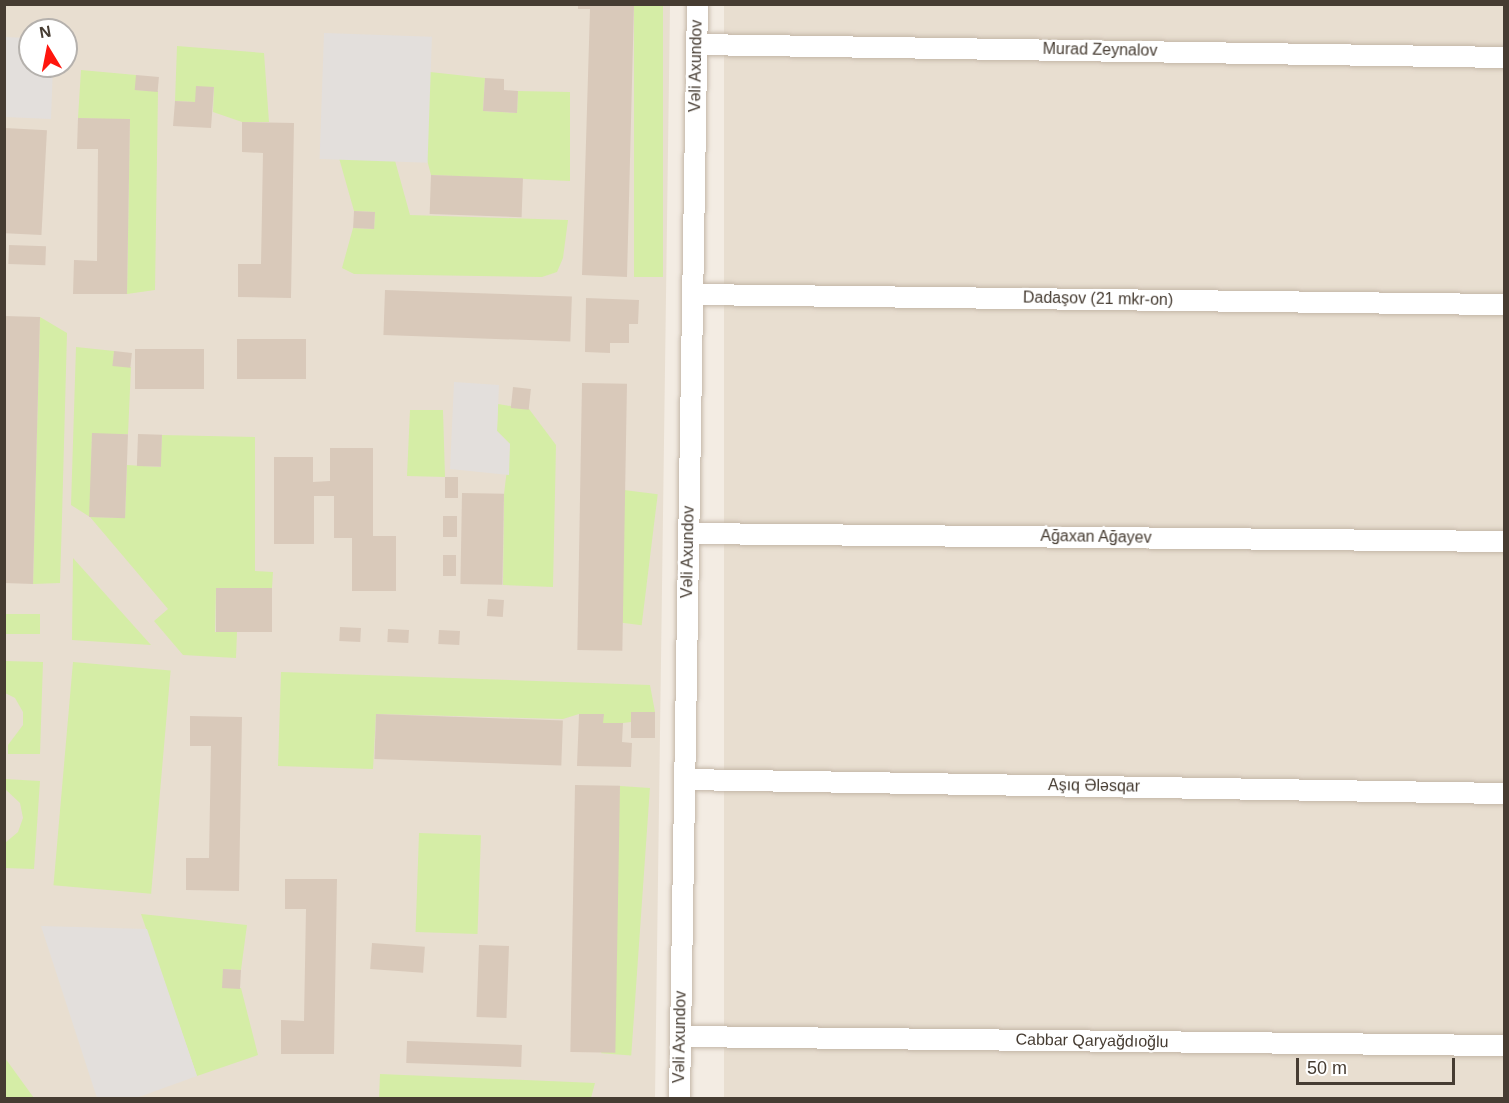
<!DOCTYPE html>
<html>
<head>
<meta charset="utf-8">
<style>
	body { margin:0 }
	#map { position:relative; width:1509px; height:1103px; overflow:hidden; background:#f3ece3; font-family:Arial,sans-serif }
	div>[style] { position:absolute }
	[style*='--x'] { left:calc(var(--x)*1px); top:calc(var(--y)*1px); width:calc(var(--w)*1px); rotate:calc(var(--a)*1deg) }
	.residential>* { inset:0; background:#e8ded0; transform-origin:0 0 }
	.green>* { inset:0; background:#d5eda6; transform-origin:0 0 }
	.parking>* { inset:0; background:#e3dfdc; transform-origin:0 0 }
	.building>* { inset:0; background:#d9c9ba; transform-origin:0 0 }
	.roads { filter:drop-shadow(0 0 2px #c3b6a7) drop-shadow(0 0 2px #c3b6a7) }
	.minor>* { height:21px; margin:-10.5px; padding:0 10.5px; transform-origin:10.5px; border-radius:10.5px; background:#fff }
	span { translate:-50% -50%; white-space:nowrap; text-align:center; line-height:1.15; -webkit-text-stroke:4.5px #fff; paint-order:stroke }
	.street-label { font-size:16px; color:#463c32 }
	.frame { position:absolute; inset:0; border:6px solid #463c32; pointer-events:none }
	.north { position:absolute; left:18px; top:18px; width:60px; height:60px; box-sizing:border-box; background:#fff; border:2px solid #b5b1ad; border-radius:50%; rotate:350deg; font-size:16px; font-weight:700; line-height:24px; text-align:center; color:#463c32 }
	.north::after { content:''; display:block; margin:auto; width:21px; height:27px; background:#ff160e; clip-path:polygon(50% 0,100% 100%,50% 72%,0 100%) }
	.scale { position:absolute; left:1296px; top:1058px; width:159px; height:27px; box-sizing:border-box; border:3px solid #463c32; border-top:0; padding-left:8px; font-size:18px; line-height:21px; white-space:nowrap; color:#463c32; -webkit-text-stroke:4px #fff; paint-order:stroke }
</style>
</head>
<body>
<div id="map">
	<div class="residential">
		<i style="clip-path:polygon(evenodd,5px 5px,670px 5px,655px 1098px,5px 1098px,5px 5px,30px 30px,66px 30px,66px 66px,30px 66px,30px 30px)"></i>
		<i style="left:724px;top:5px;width:780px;height:1093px"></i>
	</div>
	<div class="green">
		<i style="left:634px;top:5px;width:29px;height:272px"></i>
		<i style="clip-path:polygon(177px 46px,264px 53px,269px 122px,242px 122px,213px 112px,214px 87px,195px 102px,175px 101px)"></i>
		<i style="clip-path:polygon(81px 70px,136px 75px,136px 90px,158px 91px,155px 290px,127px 294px,130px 120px,78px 118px)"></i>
		<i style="clip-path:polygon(430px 72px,485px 78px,483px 111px,517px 113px,518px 91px,570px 92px,570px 181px,431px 175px,426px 156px)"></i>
		<i style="clip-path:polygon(394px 157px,410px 215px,568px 220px,563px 258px,557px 272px,542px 277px,354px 274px,342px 268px,353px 228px,374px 229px,375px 212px,354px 211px,339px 158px)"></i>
		<i style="clip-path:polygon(40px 317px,67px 333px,62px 518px,60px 583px,33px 584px)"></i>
		<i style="clip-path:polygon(76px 347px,114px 351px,113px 365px,131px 367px,128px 434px,92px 434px,90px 517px,125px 518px,127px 465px,160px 467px,162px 435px,255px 437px,255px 571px,273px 572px,272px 588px,216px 588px,215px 632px,237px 632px,236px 658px,183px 655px,154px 621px,168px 609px,90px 517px,71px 505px)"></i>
		<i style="clip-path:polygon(498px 404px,529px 409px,556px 445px,553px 587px,503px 585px,504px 494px,510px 444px,497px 431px)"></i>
		<i style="clip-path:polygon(410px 410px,443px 410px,445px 477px,407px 476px)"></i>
		<i style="left:624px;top:490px;width:34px;height:132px;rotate:7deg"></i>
		<i style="clip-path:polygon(73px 558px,151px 645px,72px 640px)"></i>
		<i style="left:5px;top:614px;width:35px;height:20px"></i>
		<i style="clip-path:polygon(5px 661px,43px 662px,40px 754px,8px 754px,8px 745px,23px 725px,23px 712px,15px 698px,5px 693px)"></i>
		<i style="left:73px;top:662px;width:98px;height:224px;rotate:5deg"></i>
		<i style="clip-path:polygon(281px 672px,650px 685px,655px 712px,632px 712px,631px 722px,623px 723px,603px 723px,603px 714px,579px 714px,563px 719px,376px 714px,373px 769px,278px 766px)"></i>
		<i style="clip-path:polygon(5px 779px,40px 781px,34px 869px,5px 868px,5px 843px,18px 832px,23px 818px,20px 803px,5px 789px)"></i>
		<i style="left:620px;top:786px;width:30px;height:268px;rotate:4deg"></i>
		<i style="left:419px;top:833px;width:62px;height:99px;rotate:2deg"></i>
		<i style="clip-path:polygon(141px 914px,247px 925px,241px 970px,223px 969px,223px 987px,241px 988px,258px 1055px,197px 1076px)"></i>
		<i style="clip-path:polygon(5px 1058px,34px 1098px,5px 1098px)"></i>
		<i style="clip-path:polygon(380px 1074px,595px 1083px,591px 1098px,379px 1098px)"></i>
	</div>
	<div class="parking">
		<i style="left:324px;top:33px;width:108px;height:126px;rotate:2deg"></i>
		<i style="clip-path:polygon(4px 37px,30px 38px,30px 66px,53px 66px,51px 119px,5px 117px)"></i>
		<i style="clip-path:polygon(454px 382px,499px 385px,497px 431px,510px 444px,509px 475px,450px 469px)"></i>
		<i style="clip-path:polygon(41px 926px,147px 929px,197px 1076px,136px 1098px,97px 1098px)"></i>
	</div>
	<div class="building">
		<i style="clip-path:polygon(578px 4px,634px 4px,627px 277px,582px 275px,590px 9px,578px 9px)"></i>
		<i style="left:136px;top:75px;width:23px;height:15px;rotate:5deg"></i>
		<i style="clip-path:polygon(485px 78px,504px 79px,504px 90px,518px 91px,517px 113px,483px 111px)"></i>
		<i style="clip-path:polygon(196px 86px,214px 87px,211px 128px,173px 126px,175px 101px,195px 102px)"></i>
		<i style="clip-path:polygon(78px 118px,130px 119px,127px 294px,73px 294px,74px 260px,97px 261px,98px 149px,77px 149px)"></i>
		<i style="clip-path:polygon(242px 122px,294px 123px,291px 298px,238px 297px,238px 264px,261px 264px,263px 153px,242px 152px)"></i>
		<i style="left:5px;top:128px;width:42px;height:105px;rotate:3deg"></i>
		<i style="left:431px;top:175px;width:92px;height:39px;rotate:2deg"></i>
		<i style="left:354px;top:211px;width:21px;height:17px;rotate:3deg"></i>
		<i style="left:9px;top:245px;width:37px;height:19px;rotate:2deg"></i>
		<i style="left:385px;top:290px;width:187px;height:45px;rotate:2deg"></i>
		<i style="clip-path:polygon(586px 298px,639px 300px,638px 324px,629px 324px,629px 343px,610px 343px,610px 353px,585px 352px)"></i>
		<i style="clip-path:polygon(4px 316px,40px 317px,33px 584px,4px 583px)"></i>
		<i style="left:237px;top:339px;width:69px;height:40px"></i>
		<i style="left:135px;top:349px;width:69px;height:40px"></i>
		<i style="left:114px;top:351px;width:18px;height:15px;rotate:6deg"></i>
		<i style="left:582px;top:383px;width:45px;height:267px;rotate:1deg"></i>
		<i style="left:513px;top:387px;width:18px;height:21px;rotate:6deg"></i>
		<i style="left:92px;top:433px;width:36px;height:84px;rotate:2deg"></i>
		<i style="left:138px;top:434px;width:24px;height:32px;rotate:2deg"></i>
		<i style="clip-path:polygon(330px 448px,373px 448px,373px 536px,396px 536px,396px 591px,352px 591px,352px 538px,334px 538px,334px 496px,314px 496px,314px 544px,274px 544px,274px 457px,313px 457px,313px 482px,330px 481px)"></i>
		<i style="left:445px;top:477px;width:13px;height:21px"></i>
		<i style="left:462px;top:493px;width:42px;height:91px;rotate:1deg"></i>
		<i style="left:443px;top:516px;width:14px;height:21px"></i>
		<i style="left:443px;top:555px;width:13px;height:21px"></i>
		<i style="left:216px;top:588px;width:56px;height:44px"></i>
		<i style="left:488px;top:599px;width:16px;height:17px;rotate:4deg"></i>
		<i style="left:340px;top:627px;width:21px;height:14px;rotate:3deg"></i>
		<i style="left:388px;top:629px;width:21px;height:13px;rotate:3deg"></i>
		<i style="left:439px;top:630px;width:21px;height:14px;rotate:3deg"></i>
		<i style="left:631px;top:712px;width:24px;height:26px"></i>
		<i style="left:376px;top:714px;width:187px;height:45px;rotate:2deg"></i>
		<i style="clip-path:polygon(579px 714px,604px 714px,603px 723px,623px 723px,622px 742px,632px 743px,631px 767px,577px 766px)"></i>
		<i style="clip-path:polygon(190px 716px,242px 717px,239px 891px,186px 890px,186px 858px,209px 858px,211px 746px,190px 746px)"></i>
		<i style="left:575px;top:785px;width:45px;height:267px;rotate:1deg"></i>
		<i style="clip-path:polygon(285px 879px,337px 879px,334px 1054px,281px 1054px,281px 1020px,304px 1021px,306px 909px,285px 909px)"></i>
		<i style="left:372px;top:943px;width:53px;height:26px;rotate:4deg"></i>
		<i style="left:479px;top:945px;width:30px;height:72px;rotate:2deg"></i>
		<i style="left:223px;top:969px;width:18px;height:19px;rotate:3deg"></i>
		<i style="left:407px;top:1041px;width:115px;height:22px;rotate:2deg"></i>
	</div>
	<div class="roads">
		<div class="minor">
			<i style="--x:696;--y:44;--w:808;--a:0.92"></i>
			<i style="--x:692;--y:294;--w:812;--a:0.71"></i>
			<i style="--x:688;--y:533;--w:816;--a:0.56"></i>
			<i style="--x:684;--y:779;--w:820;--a:0.98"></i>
			<i style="--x:680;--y:1036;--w:824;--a:0.63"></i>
			<i style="--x:679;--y:1098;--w:1094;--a:-89.06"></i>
		</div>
	</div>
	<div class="street-label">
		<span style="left:1100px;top:50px;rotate:1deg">Murad Zeynalov</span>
		<span style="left:696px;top:66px;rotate:-89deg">Vəli Axundov</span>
		<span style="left:1098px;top:299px;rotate:1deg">Dadaşov (21 mkr-on)</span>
		<span style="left:1096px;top:537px;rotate:1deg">Ağaxan Ağayev</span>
		<span style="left:688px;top:552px;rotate:-89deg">Vəli Axundov</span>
		<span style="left:1094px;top:786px;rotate:1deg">Aşıq Ələsqar</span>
		<span style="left:680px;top:1037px;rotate:-89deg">Vəli Axundov</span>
		<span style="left:1092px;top:1041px;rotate:1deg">Cabbar Qaryağdıoğlu</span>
	</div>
	<div class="frame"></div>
	<div class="north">N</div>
	<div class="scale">50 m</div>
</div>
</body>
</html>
